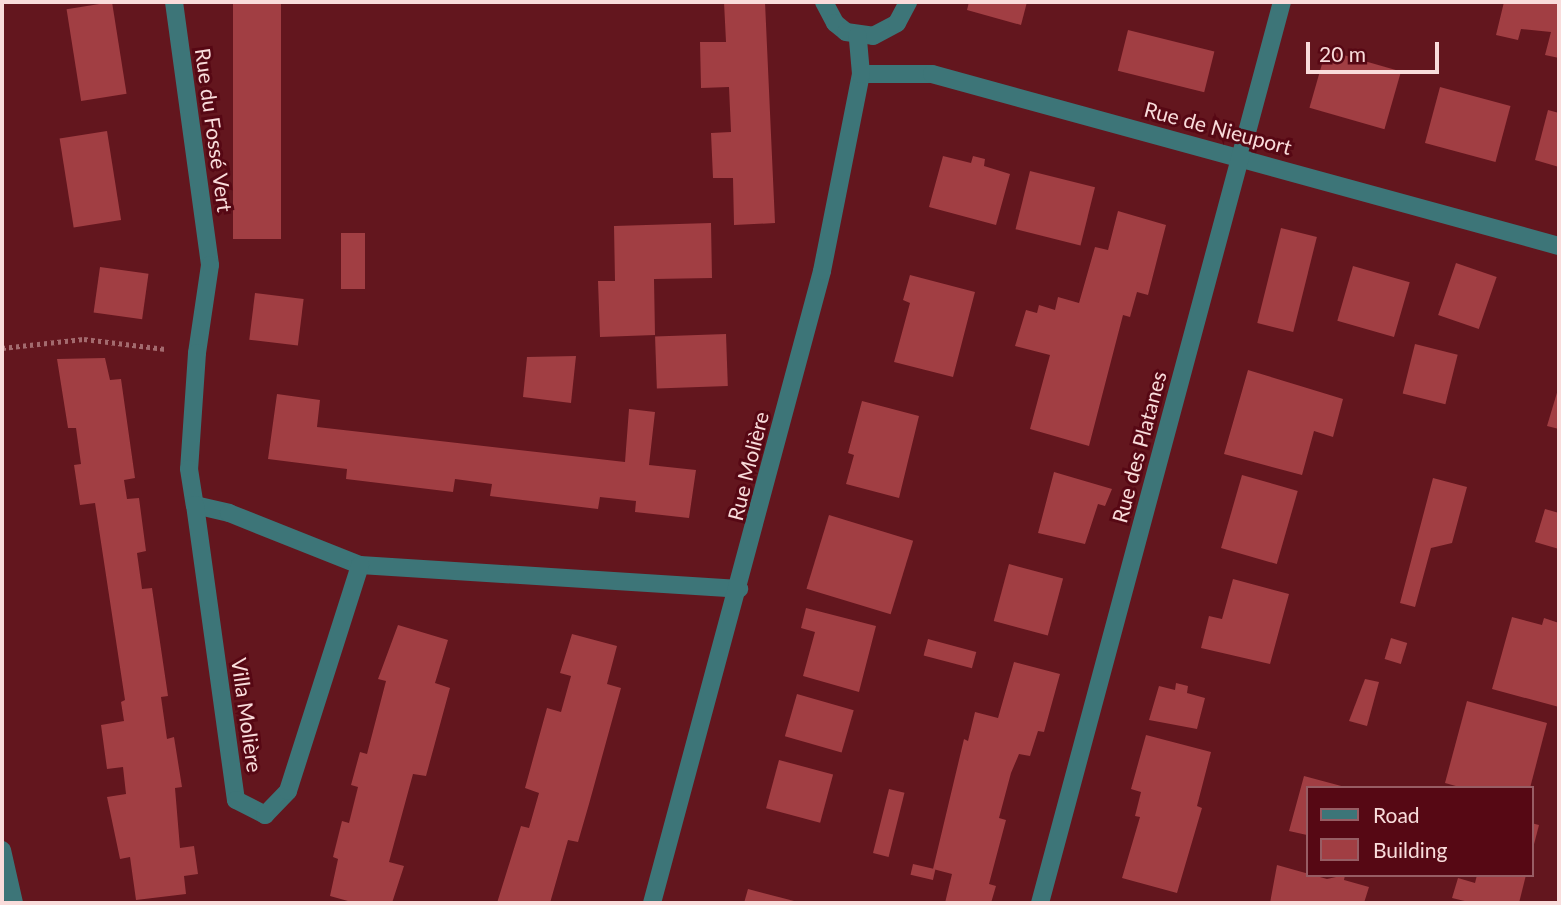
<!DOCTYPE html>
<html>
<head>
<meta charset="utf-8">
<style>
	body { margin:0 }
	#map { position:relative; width:1561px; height:905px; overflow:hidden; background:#63161e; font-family:Lato,sans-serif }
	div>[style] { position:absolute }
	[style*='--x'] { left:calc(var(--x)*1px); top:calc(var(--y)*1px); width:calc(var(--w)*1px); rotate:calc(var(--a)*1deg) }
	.building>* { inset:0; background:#a13e43; transform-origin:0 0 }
	.path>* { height:4.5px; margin-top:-2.25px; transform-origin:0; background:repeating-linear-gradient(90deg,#a36a6e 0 3.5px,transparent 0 7px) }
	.minor>* { height:18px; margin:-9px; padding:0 9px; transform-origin:9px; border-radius:9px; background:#3d7578 }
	span { translate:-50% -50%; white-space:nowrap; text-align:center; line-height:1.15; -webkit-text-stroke:6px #560814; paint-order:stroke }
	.street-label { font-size:21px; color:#f9dcdb }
	.frame { position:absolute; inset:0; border:4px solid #f9dcdb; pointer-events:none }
	.legend { position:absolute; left:1306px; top:786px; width:228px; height:91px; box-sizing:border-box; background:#560814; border:2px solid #975d64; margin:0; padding:9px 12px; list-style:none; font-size:21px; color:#f9dcdb }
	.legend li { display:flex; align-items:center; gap:14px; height:35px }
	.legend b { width:35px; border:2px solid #975d64 }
	.scale { position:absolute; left:1306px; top:42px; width:133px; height:32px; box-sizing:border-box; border:4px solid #f9dcdb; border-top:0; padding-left:9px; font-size:21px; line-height:24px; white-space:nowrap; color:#f9dcdb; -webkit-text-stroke:5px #560814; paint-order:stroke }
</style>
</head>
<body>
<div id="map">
	<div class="building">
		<i style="left:112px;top:2px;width:93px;height:46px;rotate:81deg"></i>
		<i style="left:233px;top:2px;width:48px;height:237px"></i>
		<i style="clip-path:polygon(724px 2px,765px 2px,775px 223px,734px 225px,733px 178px,713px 178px,711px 133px,731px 132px,729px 87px,701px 88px,700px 42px,726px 42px)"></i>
		<i style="clip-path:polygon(969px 2px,1027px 2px,1021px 25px,967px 10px)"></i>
		<i style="clip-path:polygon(1504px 2px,1559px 2px,1559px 58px,1545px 55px,1551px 32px,1521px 29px,1518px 40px,1496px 35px)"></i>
		<i style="left:1128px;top:30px;width:89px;height:42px;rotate:14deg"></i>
		<i style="left:1326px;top:50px;width:78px;height:60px;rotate:16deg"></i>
		<i style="left:1440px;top:87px;width:73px;height:58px;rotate:15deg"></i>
		<i style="clip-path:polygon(1548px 110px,1559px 113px,1559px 167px,1535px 160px)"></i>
		<i style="left:107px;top:131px;width:90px;height:48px;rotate:81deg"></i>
		<i style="clip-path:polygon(943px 156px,971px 163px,973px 156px,985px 159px,984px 166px,1010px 174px,996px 225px,929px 207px)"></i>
		<i style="left:1030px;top:171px;width:67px;height:60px;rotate:14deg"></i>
		<i style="clip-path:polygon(1118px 211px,1166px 225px,1148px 295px,1137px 292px,1130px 317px,1123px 315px,1089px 446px,1030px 429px,1050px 355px,1015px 346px,1026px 310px,1037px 313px,1039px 305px,1055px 310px,1058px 297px,1079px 303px,1095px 247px,1108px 250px)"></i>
		<i style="clip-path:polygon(711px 223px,712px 278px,654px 279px,655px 335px,600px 337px,598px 281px,615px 281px,614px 226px)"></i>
		<i style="left:1281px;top:228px;width:37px;height:98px;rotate:14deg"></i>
		<i style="left:341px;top:233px;width:24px;height:56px"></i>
		<i style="left:1456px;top:263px;width:43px;height:55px;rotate:19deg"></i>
		<i style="left:1353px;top:266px;width:59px;height:57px;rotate:16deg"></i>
		<i style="left:100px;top:267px;width:49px;height:46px;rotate:8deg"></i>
		<i style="clip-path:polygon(910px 275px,975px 292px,953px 377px,894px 362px,910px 303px,903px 300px)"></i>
		<i style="left:255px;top:293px;width:49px;height:47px;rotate:7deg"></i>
		<i style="left:726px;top:334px;width:52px;height:71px;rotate:88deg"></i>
		<i style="left:1415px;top:344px;width:44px;height:51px;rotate:14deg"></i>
		<i style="clip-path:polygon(576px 356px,571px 403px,523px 397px,527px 357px)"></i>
		<i style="clip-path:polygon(105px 358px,110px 380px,121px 379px,135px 478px,124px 480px,127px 499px,139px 498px,146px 551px,137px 553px,142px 589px,152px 588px,168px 696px,161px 697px,167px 739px,174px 737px,182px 787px,175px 788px,180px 848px,194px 846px,198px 874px,184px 876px,186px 894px,136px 900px,130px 857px,120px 859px,107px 797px,126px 794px,123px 767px,107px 769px,101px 725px,124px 721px,121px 702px,125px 700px,95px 503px,80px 505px,74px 465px,81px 464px,76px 428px,68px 428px,57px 359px)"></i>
		<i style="clip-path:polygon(1248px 370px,1343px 399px,1333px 437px,1314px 431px,1302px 475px,1224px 454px)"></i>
		<i style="clip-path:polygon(1559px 386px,1559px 429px,1547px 426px)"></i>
		<i style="clip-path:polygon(277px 394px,320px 400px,317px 427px,625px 462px,629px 409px,655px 412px,649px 465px,696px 470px,689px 518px,635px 512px,636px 501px,600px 497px,598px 509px,490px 496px,492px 484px,455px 479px,453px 492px,346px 479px,347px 469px,268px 459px)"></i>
		<i style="clip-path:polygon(862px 401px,919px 416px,899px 498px,846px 484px,854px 455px,848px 453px)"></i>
		<i style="clip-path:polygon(1054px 472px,1112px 489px,1105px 506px,1098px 504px,1085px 544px,1038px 533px)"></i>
		<i style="left:1242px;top:475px;width:58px;height:76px;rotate:16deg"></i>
		<i style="clip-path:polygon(1433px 478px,1467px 487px,1452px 543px,1431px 548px,1415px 607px,1400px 603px)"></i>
		<i style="clip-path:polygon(1545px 509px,1559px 513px,1559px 549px,1535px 542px)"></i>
		<i style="left:829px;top:515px;width:88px;height:77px;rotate:17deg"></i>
		<i style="left:1009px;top:564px;width:56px;height:59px;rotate:15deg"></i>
		<i style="clip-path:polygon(1233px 579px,1289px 594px,1270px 664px,1201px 648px,1209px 616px,1222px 619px)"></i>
		<i style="clip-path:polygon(806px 608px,876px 626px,859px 692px,803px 676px,815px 632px,801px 628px)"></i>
		<i style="clip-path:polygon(1512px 617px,1542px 625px,1544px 618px,1559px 623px,1559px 707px,1492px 689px)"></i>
		<i style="clip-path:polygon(398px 625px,448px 640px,435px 683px,450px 688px,426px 776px,413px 774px,389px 862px,404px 866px,392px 903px,355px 903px,330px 896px,338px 859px,333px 857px,342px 821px,349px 823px,358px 787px,351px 785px,360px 752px,367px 754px,386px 681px,378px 679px)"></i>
		<i style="clip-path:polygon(572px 634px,617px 646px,607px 684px,621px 688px,589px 804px,578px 842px,568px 840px,550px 903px,497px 903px,521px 826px,529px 828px,539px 793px,525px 788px,547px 708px,561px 712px,571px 676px,560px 673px)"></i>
		<i style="left:1391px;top:638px;width:17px;height:22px;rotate:17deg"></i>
		<i style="left:928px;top:639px;width:50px;height:17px;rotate:15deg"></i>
		<i style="clip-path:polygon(1014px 662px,1060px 674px,1044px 732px,1038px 731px,1030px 756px,1019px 754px,1011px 773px,999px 818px,1006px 820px,989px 884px,996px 886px,991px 903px,945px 903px,952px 874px,933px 869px,964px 739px,968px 741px,975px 712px,998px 718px)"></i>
		<i style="clip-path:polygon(1365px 679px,1379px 682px,1367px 726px,1349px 721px)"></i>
		<i style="clip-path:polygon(1176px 683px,1188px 686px,1187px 693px,1205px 698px,1197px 729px,1149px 720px,1159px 686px,1175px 690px)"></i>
		<i style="left:797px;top:694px;width:59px;height:44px;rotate:16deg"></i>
		<i style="clip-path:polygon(1467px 701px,1547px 723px,1530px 788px,1463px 788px,1445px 783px)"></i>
		<i style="clip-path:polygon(1146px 735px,1211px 752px,1197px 806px,1202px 808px,1177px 893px,1122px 878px,1140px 817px,1135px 816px,1141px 792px,1131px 789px)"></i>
		<i style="left:779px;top:760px;width:56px;height:50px;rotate:15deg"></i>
		<i style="clip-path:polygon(1304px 776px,1345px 787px,1307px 788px,1307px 835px,1289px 831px)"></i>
		<i style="left:889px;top:789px;width:16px;height:66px;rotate:14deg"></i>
		<i style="clip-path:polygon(1531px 823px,1539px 825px,1532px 852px,1531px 852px)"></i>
		<i style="left:913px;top:864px;width:23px;height:11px;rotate:13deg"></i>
		<i style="clip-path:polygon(1277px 865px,1327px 879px,1345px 875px,1344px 880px,1369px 887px,1364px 903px,1270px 903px)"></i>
		<i style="clip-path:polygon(1477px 875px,1526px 875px,1519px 903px,1473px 903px,1452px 898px,1458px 878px,1475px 883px)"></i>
		<i style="clip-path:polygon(748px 889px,798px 902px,798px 903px,744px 903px)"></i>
	</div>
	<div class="path">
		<i style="--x:2;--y:348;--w:82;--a:-6.3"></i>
		<i style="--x:84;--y:339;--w:82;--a:7"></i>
	</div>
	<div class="minor">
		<i style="--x:174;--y:2;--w:265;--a:82.2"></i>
		<i style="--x:210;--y:265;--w:89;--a:98.4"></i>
		<i style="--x:197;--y:353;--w:116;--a:93.9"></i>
		<i style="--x:189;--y:469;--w:36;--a:81"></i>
		<i style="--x:195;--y:505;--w:35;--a:13"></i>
		<i style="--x:229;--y:513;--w:141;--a:21.7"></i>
		<i style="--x:360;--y:565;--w:380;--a:3.6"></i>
		<i style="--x:824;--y:2;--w:24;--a:62"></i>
		<i style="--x:835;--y:23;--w:14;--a:39"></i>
		<i style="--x:846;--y:32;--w:27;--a:8"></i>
		<i style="--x:873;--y:36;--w:27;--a:-28"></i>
		<i style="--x:897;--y:23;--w:24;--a:-62"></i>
		<i style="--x:861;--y:74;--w:71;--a:0"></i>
		<i style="--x:932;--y:74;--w:650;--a:15.34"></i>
		<i style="--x:195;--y:505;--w:298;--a:82.1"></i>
		<i style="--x:236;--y:800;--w:33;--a:27"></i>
		<i style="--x:265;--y:815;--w:33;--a:-46"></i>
		<i style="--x:288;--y:791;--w:237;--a:-72.3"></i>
		<i style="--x:2;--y:850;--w:54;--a:77.2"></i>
		<i style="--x:652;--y:903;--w:654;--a:-74.94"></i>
		<i style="--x:822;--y:271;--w:201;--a:-78.8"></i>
		<i style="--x:861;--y:74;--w:38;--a:-95"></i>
		<i style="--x:1040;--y:903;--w:933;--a:-74.97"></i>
	</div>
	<div class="street-label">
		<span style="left:1218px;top:128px;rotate:15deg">Rue de Nieuport</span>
		<span style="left:214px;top:130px;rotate:82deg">Rue du Fossé Vert</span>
		<span style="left:1139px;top:447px;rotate:-75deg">Rue des Platanes</span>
		<span style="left:748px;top:466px;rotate:-76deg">Rue Molière</span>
		<span style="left:247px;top:715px;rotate:82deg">Villa Molière</span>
	</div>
	<div class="frame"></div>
	<ul class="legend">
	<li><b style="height:9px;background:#3d7578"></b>Road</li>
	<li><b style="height:19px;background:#a13e43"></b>Building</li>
	</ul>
	<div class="scale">20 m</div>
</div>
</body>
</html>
